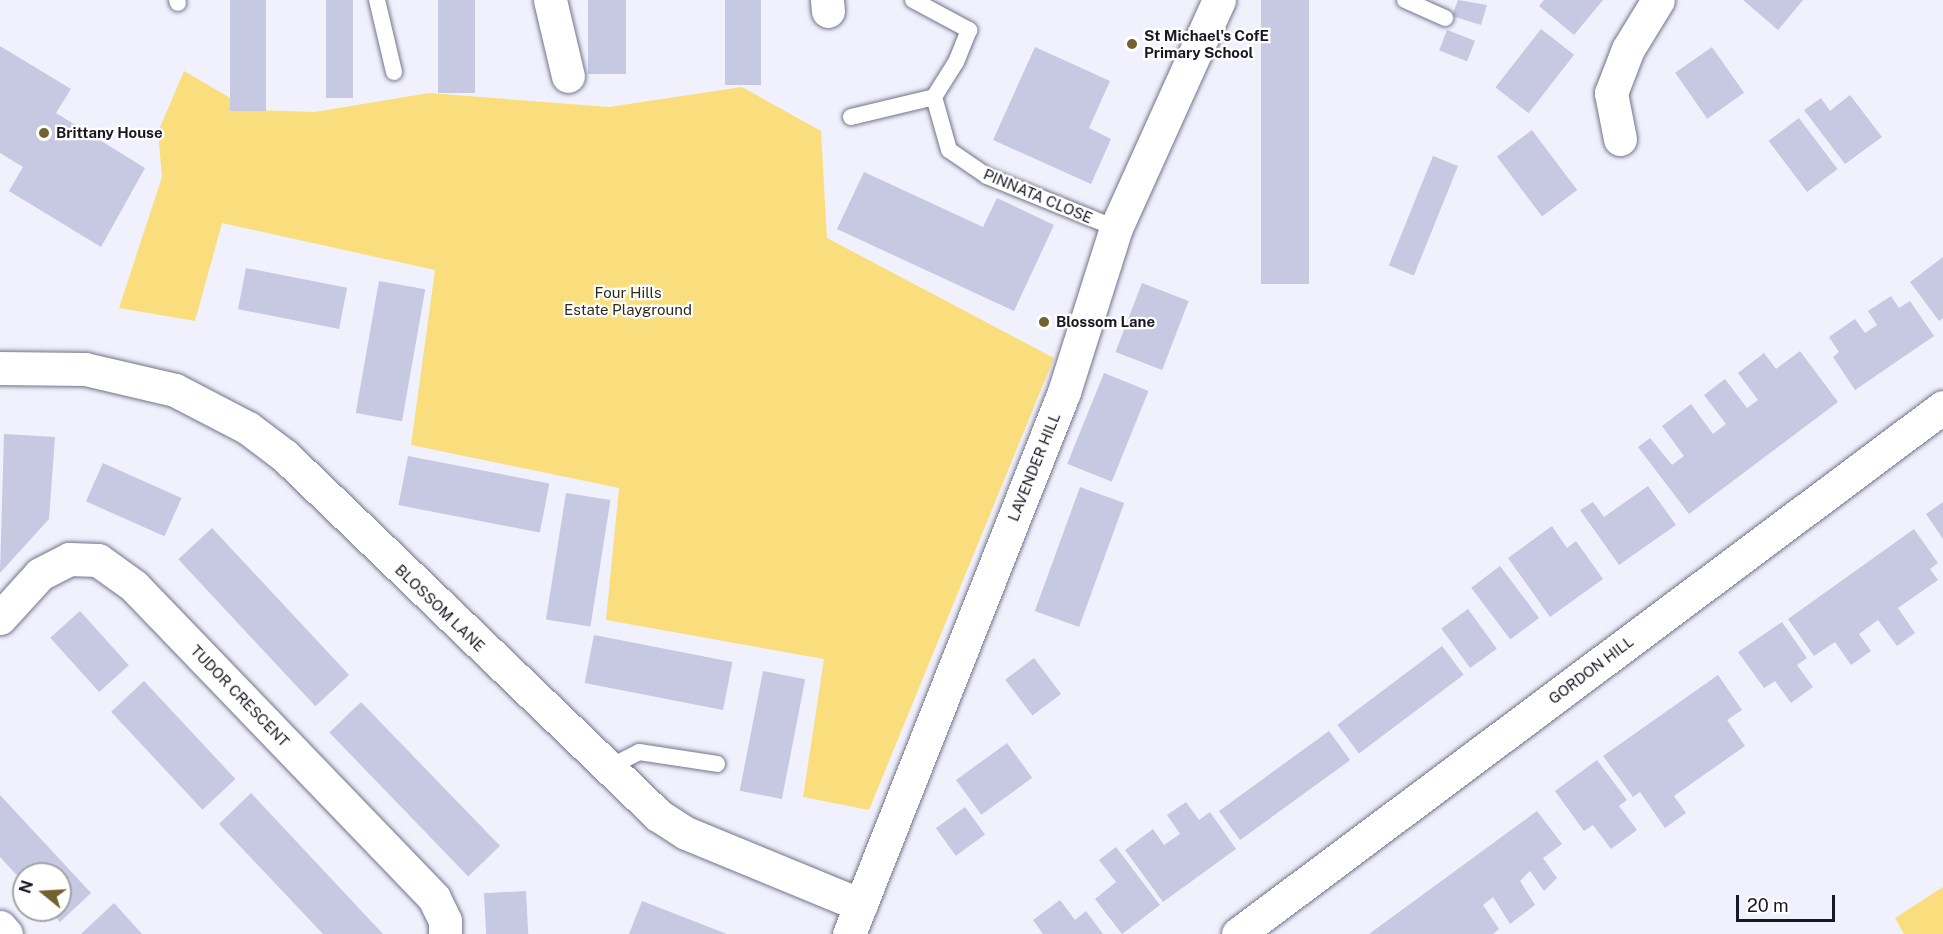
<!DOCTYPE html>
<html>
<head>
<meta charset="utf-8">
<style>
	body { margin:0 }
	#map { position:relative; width:1943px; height:934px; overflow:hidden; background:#f0f1fc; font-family:"Public Sans",sans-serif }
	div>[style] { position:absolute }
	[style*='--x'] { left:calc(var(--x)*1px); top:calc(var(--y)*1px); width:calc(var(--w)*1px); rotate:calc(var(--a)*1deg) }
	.green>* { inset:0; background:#fade7e }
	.building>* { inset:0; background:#c7c8e2; transform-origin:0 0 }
	.roads { filter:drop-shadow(0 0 2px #73738b) drop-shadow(0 0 2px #73738b) }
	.service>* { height:16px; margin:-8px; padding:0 8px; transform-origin:8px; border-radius:8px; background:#fff }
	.minor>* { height:33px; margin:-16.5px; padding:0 16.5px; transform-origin:16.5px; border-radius:16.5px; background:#fff }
	.tertiary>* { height:33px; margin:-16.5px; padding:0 16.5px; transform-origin:16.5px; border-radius:16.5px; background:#fff }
	.dots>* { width:16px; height:16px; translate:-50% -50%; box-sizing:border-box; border:3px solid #fff; border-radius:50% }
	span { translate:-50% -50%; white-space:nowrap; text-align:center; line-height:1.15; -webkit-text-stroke:4.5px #fff; paint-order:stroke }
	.poi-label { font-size:15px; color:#1a1923; font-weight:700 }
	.left { translate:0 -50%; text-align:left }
	.street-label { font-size:15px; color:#1a1923 }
	.park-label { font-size:15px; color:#2f2918 }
	.north { position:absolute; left:12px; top:862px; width:60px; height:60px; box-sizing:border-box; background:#fff; border:2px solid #a3a3a7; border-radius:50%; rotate:288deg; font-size:16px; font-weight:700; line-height:24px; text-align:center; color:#1a1923 }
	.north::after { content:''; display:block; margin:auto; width:21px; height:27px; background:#71622f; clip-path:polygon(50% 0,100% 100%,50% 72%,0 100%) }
	.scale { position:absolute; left:1736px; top:895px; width:99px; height:27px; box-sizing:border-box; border:3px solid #1a1923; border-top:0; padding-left:8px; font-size:18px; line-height:21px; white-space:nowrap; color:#1a1923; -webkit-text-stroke:4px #fff; paint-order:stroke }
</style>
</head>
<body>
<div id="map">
	<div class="green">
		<i style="clip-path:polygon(184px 71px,251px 110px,315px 112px,429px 93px,609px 107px,742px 87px,821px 131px,827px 238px,1054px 358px,869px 810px,803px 797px,824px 659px,606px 620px,619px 488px,411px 445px,435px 270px,222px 223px,195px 321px,119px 308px,162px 177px,158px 132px)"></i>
		<i style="clip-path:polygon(1943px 887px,1943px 934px,1904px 934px,1895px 918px)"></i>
	</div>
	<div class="building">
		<i style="left:230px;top:0;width:36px;height:111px"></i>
		<i style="left:326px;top:0;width:27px;height:98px"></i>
		<i style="left:438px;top:0;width:37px;height:93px"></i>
		<i style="left:588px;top:0;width:38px;height:74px"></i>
		<i style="left:725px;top:0;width:36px;height:85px"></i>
		<i style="left:1261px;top:0;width:48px;height:284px"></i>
		<i style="clip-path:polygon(1458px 0,1487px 5px,1481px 25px,1452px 16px)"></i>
		<i style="clip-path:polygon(1544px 0,1603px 0,1574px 35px,1539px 6px)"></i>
		<i style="clip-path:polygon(1743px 0,1803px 0,1778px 30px)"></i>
		<i style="left:1541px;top:29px;width:42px;height:74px;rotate:38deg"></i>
		<i style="left:1447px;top:30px;width:30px;height:22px;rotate:21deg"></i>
		<i style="clip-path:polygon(0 46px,71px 89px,56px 113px,145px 168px,101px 247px,9px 191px,23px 167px,0 153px)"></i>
		<i style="clip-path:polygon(1035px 47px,1110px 81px,1089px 128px,1111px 139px,1091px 184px,993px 140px)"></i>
		<i style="left:1712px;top:47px;width:56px;height:45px;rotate:55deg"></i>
		<i style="clip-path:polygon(1850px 95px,1882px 137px,1845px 164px,1804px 110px,1821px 98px,1830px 111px)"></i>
		<i style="left:1799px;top:118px;width:64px;height:38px;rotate:53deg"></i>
		<i style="left:1532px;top:130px;width:75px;height:44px;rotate:53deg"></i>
		<i style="left:1433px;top:156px;width:27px;height:118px;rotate:22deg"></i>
		<i style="clip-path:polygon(864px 172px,983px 227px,997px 198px,1054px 225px,1014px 311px,837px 229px)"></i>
		<i style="clip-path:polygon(1943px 257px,1943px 318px,1939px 321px,1910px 282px)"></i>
		<i style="left:246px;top:268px;width:103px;height:42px;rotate:11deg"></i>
		<i style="left:379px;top:281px;width:47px;height:134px;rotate:10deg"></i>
		<i style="left:1142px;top:283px;width:50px;height:74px;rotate:21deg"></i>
		<i style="clip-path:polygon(1891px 296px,1899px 308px,1910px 301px,1934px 336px,1855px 390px,1833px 357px,1839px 352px,1829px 337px,1855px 319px,1865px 333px,1877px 325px,1868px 311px)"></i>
		<i style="clip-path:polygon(1800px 351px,1838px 402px,1689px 514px,1638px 447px,1650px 438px,1672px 465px,1684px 456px,1662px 426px,1691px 404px,1713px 434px,1726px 424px,1704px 395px,1725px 379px,1747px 408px,1758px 400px,1738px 373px,1764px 353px,1776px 369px)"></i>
		<i style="left:1104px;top:373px;width:48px;height:98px;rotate:22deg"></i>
		<i style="clip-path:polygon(4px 434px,55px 437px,49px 519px,0 573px)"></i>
		<i style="left:408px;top:456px;width:144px;height:50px;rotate:11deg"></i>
		<i style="left:103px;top:463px;width:86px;height:42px;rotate:24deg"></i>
		<i style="clip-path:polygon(1648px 486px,1676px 525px,1619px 565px,1580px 510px,1593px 502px,1604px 517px)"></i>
		<i style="left:1080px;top:487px;width:47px;height:132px;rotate:20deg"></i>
		<i style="left:566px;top:493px;width:45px;height:128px;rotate:9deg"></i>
		<i style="clip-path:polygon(1943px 502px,1943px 539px,1926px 514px)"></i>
		<i style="clip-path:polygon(1552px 526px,1567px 548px,1576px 541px,1603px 579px,1550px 617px,1508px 558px)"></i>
		<i style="left:212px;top:528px;width:201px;height:46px;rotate:47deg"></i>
		<i style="clip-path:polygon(1914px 529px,1938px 563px,1930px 569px,1938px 580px,1898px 608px,1915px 633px,1897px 646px,1878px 620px,1859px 634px,1871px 651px,1851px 665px,1835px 642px,1814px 656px,1788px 619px)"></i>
		<i style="left:1500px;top:566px;width:65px;height:36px;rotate:53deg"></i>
		<i style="left:1468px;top:609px;width:49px;height:33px;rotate:54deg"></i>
		<i style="left:80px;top:611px;width:73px;height:40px;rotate:48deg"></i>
		<i style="clip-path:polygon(1782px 622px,1807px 658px,1797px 665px,1813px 687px,1791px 703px,1775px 681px,1764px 688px,1738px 652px)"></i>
		<i style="left:594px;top:635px;width:141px;height:49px;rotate:11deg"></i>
		<i style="left:1442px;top:646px;width:36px;height:131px;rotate:53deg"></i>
		<i style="left:1034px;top:658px;width:45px;height:36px;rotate:53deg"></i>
		<i style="left:763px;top:671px;width:43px;height:122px;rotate:11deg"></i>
		<i style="clip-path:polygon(1718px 675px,1742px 710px,1727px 720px,1745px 746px,1674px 796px,1686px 813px,1665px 828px,1640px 792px,1633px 797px,1603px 756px)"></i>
		<i style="left:144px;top:681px;width:134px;height:45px;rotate:47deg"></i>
		<i style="left:361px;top:702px;width:200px;height:44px;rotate:46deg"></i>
		<i style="left:1329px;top:731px;width:36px;height:136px;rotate:54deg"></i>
		<i style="left:1007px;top:743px;width:43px;height:63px;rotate:54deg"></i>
		<i style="clip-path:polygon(1597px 760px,1627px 800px,1619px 806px,1637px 830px,1611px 849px,1593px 825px,1584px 831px,1555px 791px)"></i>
		<i style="clip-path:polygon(251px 793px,383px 934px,323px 934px,219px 824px)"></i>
		<i style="clip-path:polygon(0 795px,91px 893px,60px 922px,49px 910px,60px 910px,60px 874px,24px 874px,24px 883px,0 857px)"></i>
		<i style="clip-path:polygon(1186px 802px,1199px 820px,1210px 812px,1236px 849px,1163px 902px,1125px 850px,1153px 829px,1164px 845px,1180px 834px,1167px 815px)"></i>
		<i style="left:965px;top:807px;width:34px;height:36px;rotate:54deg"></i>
		<i style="clip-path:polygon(1537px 811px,1562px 844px,1543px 858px,1557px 878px,1544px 891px,1530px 871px,1520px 881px,1535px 905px,1510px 924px,1493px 897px,1483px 905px,1499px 929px,1493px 934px,1369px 934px)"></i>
		<i style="clip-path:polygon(1116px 847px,1160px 905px,1122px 934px,1095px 899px,1116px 882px,1099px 860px)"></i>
		<i style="left:526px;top:891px;width:43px;height:42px;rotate:87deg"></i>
		<i style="clip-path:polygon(1060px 900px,1075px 920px,1086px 911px,1103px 934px,1043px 934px,1033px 920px)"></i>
		<i style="clip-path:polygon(642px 901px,727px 934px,629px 934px)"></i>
		<i style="clip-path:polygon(114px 903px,142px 934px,81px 934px)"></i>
	</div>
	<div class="roads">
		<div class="service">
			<i style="--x:177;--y:0;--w:3;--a:72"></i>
			<i style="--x:377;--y:0;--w:74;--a:76.7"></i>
			<i style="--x:913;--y:0;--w:64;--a:28.2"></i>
			<i style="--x:969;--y:30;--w:35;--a:112"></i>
			<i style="--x:956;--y:62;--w:41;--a:122.2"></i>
			<i style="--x:934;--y:97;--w:55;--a:74.2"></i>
			<i style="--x:949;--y:150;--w:46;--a:34.4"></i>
			<i style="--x:987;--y:176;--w:139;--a:22"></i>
			<i style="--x:1405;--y:0;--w:44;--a:24.2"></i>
			<i style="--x:851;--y:117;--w:85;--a:-13.5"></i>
			<i style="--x:606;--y:769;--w:37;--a:-27"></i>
			<i style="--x:639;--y:752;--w:79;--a:8.7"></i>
		</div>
		<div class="minor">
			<i style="--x:550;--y:0;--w:78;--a:76.7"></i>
			<i style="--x:827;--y:0;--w:11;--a:85"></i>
			<i style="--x:1620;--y:139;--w:47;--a:-101.1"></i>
			<i style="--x:1611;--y:93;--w:47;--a:-68.9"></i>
			<i style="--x:1628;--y:49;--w:57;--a:-58.5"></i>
			<i style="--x:0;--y:368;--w:85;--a:0.7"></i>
			<i style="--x:85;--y:369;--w:92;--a:13.1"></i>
			<i style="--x:175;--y:390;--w:82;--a:27.5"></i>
			<i style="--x:248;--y:428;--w:46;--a:37.1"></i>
			<i style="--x:285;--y:456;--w:518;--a:43.9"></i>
			<i style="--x:658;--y:815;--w:33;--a:33"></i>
			<i style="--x:686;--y:833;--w:189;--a:22.4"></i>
			<i style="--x:0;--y:618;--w:59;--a:-47.7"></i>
			<i style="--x:40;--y:574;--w:33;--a:-27"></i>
			<i style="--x:69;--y:559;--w:29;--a:2"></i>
			<i style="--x:98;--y:560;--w:44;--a:35.8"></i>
			<i style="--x:134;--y:586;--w:433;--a:46.1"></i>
			<i style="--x:434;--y:898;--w:25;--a:64"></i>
			<i style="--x:445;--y:921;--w:13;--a:90"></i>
			<i style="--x:0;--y:927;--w:9;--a:49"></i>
		</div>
		<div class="tertiary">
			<i style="--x:849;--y:934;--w:583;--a:-68.36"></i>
			<i style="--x:1064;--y:392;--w:172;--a:-72.4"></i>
			<i style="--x:1116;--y:228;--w:250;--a:-65.7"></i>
			<i style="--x:1238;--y:934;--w:880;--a:-36.78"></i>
		</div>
	</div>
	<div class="dots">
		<i style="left:1132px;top:44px;background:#71622f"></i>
		<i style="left:44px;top:133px;background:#71622f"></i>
		<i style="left:1044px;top:322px;background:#71622f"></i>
	</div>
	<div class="poi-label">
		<span class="left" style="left:1144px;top:44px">St Michael's CofE<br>Primary School</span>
		<span class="left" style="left:56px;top:133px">Brittany House</span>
		<span class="left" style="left:1056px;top:322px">Blossom Lane</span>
	</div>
	<div class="street-label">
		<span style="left:1038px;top:196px;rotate:23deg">PINNATA CLOSE</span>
		<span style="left:1034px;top:467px;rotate:-68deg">LAVENDER HILL</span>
		<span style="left:440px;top:608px;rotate:44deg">BLOSSOM LANE</span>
		<span style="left:1591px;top:670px;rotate:-37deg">GORDON HILL</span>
		<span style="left:240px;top:696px;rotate:46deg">TUDOR CRESCENT</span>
	</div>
	<div class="park-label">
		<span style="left:628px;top:301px">Four Hills<br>Estate Playground</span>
	</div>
	<div class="north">N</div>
	<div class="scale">20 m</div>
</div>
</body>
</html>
